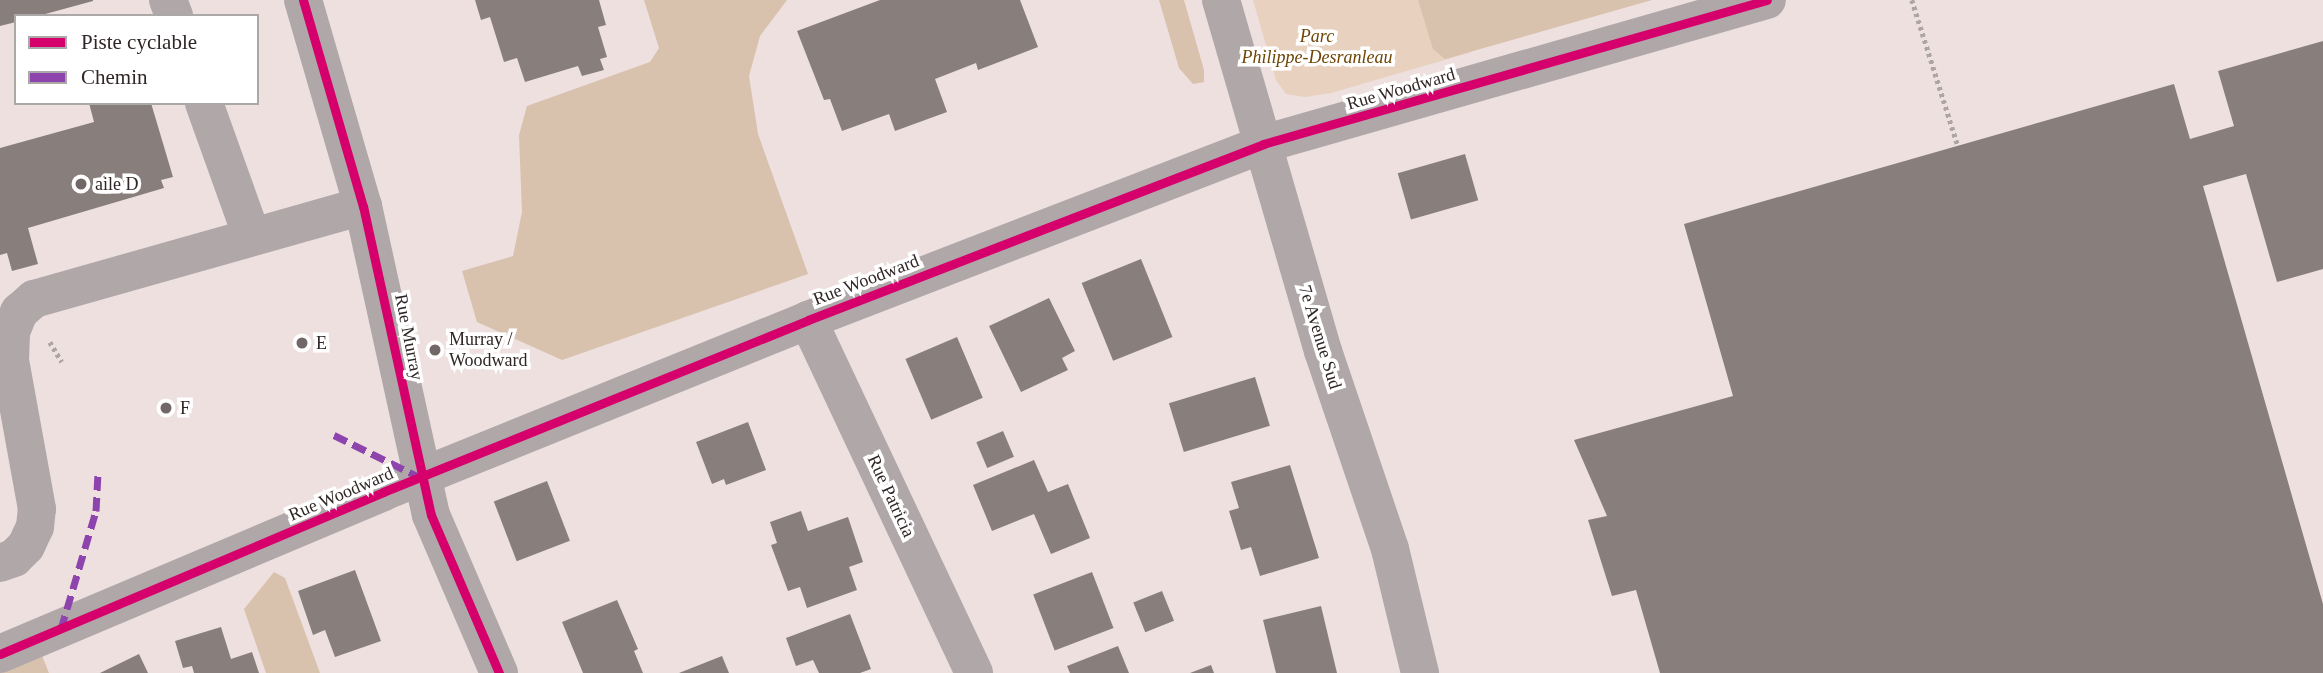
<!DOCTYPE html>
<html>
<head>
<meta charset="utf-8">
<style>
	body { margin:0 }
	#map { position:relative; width:2323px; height:673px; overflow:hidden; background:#ede0df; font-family:Georgia,serif }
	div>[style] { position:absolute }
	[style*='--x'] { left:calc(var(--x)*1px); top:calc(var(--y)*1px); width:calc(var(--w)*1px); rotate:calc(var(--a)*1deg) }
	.green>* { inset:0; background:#e8d1be }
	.forest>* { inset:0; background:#d8c1ad }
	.building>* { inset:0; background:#887f7d; transform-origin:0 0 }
	.path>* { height:4.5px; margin-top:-2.25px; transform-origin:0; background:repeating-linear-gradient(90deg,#aca4a5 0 3.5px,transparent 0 7px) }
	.minor>* { height:38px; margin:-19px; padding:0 19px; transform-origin:19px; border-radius:19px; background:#b0a7a9 }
	.quiet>* { height:7px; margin-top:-3.5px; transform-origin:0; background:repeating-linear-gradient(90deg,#8e44ad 0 14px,transparent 0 21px) }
	.cycleway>* { height:9px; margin:-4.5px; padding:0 4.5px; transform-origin:4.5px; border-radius:4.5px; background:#d6006c }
	.dots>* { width:19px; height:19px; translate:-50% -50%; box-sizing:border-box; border:4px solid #fff; border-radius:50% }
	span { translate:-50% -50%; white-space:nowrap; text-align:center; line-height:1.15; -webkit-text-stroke:7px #fff; paint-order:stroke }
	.park-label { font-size:18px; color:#6e4504; font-style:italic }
	.street-label { font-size:18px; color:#302626 }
	.poi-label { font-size:18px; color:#302626 }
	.left { translate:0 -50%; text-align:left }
	.legend { position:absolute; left:14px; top:14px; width:245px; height:91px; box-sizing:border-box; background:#fff; border:2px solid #aca8a8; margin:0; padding:9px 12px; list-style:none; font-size:21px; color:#302626 }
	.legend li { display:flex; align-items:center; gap:14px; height:35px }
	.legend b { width:35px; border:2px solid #aca8a8 }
</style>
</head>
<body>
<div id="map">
	<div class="green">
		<i style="clip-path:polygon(1253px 0,1456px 0,1472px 52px,1331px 93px,1305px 97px,1286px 94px,1276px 80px)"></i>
	</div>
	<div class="forest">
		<i style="clip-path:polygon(644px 0,787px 0,760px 36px,749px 76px,758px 134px,808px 274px,562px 360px,477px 322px,462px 271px,513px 256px,522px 212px,519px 135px,527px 106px,650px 62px,659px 48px)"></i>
		<i style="clip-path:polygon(1159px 0,1184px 0,1204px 70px,1204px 82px,1193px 84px,1179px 68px)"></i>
		<i style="clip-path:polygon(1418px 0,1652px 0,1445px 59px,1433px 49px)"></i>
		<i style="clip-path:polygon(274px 572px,285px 578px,320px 673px,266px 673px,244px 609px)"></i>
		<i style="clip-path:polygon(41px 653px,49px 673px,0 673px,0 669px)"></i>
	</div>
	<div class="building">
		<i style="clip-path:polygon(0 0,93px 0,93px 1px,38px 16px,16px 16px,16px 22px,0 26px)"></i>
		<i style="clip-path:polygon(475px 0,599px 0,606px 25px,598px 27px,607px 57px,600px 59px,604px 70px,582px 76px,578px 66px,525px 82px,517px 58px,504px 62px,490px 17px,481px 20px)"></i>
		<i style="clip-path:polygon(880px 0,1020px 0,1038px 47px,978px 70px,976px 63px,935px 79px,947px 112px,895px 131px,889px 114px,842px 131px,830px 99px,824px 100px,797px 31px)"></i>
		<i style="clip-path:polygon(2323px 41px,2323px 269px,2277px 282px,2246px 174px,2203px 186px,2323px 604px,2323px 673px,1660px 673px,1636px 590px,1612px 596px,1588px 520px,1607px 516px,1574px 440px,1733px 396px,1684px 224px,2174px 84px,2190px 139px,2234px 126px,2218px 71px)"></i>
		<i style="clip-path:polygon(89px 103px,151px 103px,173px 177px,161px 180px,164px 188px,28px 228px,38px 264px,12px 271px,7px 253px,0 255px,0 148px,94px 122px)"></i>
		<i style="left:1465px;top:154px;width:48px;height:70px;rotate:74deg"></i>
		<i style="left:1141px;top:259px;width:84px;height:64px;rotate:68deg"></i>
		<i style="clip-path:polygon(1049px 298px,1075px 351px,1062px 358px,1068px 370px,1021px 392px,989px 326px)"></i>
		<i style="left:957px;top:337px;width:66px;height:56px;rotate:67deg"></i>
		<i style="left:1255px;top:377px;width:51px;height:90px;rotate:73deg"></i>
		<i style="clip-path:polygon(748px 422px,766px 470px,726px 485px,724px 479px,712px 484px,696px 442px)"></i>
		<i style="left:1003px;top:431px;width:28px;height:29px;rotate:67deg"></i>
		<i style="clip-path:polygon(1034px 460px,1048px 492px,1068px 484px,1090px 538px,1051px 554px,1034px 514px,992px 531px,973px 485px)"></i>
		<i style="clip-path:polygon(1290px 465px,1319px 558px,1260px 576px,1251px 547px,1241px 550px,1229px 511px,1239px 508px,1231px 482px)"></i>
		<i style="left:547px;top:481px;width:64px;height:57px;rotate:69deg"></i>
		<i style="clip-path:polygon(801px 511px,808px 531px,848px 517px,863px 562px,849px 567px,857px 590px,807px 608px,800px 587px,788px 591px,771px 545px,777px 543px,770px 522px)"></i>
		<i style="clip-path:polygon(355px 570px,381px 641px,335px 657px,325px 630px,313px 635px,298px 591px)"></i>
		<i style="left:1092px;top:572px;width:60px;height:63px;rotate:69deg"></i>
		<i style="left:1162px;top:591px;width:32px;height:31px;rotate:68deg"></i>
		<i style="clip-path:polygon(617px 600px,638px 649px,634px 651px,643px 673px,583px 673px,562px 622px)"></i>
		<i style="clip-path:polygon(1321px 606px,1337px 673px,1276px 673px,1263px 620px)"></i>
		<i style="clip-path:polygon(850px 614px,871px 669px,860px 673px,819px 673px,813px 660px,796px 666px,786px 638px)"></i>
		<i style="clip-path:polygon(221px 627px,231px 659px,252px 652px,259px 673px,194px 673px,192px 666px,183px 668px,175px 641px)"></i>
		<i style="clip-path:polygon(1118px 646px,1129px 673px,1070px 673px,1067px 666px)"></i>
		<i style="clip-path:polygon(139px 654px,148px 673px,100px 673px)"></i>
		<i style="clip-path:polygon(722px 656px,729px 673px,679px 673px)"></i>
		<i style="clip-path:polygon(1211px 665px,1214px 673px,1190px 673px)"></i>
	</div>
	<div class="path">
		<i style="--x:1912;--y:0;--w:153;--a:72.5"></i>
		<i style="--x:50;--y:342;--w:23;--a:59"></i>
	</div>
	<div class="minor">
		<i style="--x:168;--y:0;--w:17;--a:69"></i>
		<i style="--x:303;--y:0;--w:215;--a:73.8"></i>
		<i style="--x:363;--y:206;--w:316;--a:77.6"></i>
		<i style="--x:431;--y:515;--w:172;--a:66.7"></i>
		<i style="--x:1221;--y:0;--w:366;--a:73.8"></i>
		<i style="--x:1323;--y:351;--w:209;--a:71.3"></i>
		<i style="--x:1390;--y:549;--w:128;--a:76.4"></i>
		<i style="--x:204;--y:103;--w:142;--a:70.3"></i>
		<i style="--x:808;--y:320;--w:390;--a:64.8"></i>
		<i style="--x:0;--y:563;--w:15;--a:-20"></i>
		<i style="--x:14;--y:558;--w:17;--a:-45"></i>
		<i style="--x:26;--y:546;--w:21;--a:-65"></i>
		<i style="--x:35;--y:527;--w:18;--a:-84"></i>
		<i style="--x:37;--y:509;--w:150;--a:-100.3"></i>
		<i style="--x:10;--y:361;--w:29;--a:-88"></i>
		<i style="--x:11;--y:332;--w:22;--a:-68"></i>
		<i style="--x:19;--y:312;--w:20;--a:-41"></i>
		<i style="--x:34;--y:299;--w:342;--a:-15.8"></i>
		<i style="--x:0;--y:654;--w:416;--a:-22.9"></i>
		<i style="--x:383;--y:492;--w:458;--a:-22"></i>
		<i style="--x:808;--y:320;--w:488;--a:-21.1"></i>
		<i style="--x:1263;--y:144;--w:524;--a:-15.95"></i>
	</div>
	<div class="quiet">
		<i style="--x:334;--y:435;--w:97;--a:26.3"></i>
		<i style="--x:61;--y:629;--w:123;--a:-73.5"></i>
		<i style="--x:96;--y:511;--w:38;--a:-87"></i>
	</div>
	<div class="cycleway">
		<i style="--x:303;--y:0;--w:215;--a:73.8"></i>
		<i style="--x:363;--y:206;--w:316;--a:77.6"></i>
		<i style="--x:431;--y:515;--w:172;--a:66.7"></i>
		<i style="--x:0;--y:654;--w:416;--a:-22.9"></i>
		<i style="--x:383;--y:492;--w:458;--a:-22"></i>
		<i style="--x:808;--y:320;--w:488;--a:-21.1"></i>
		<i style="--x:1263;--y:144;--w:524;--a:-15.95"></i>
	</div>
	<div class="dots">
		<i style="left:81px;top:184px;background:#726767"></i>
		<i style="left:302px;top:343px;background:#726767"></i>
		<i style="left:435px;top:350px;background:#726767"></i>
		<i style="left:166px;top:408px;background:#726767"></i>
	</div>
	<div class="park-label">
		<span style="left:1317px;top:47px">Parc<br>Philippe-Desranleau</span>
	</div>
	<div class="street-label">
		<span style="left:1401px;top:89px;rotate:-16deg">Rue Woodward</span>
		<span style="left:866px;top:280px;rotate:-21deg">Rue Woodward</span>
		<span style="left:409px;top:337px;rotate:79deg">Rue Murray</span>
		<span style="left:1320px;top:337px;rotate:73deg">7e Avenue Sud</span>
		<span style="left:341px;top:494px;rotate:-23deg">Rue Woodward</span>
		<span style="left:891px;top:496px;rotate:65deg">Rue Patricia</span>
	</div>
	<div class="poi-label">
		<span class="left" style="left:95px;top:184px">aile D</span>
		<span class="left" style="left:449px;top:350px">Murray /<br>Woodward</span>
		<span class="left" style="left:316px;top:343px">E</span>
		<span class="left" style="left:180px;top:408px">F</span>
	</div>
	<ul class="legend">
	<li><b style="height:9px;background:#d6006c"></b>Piste cyclable</li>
	<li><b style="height:9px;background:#8e44ad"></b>Chemin</li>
	</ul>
</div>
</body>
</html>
